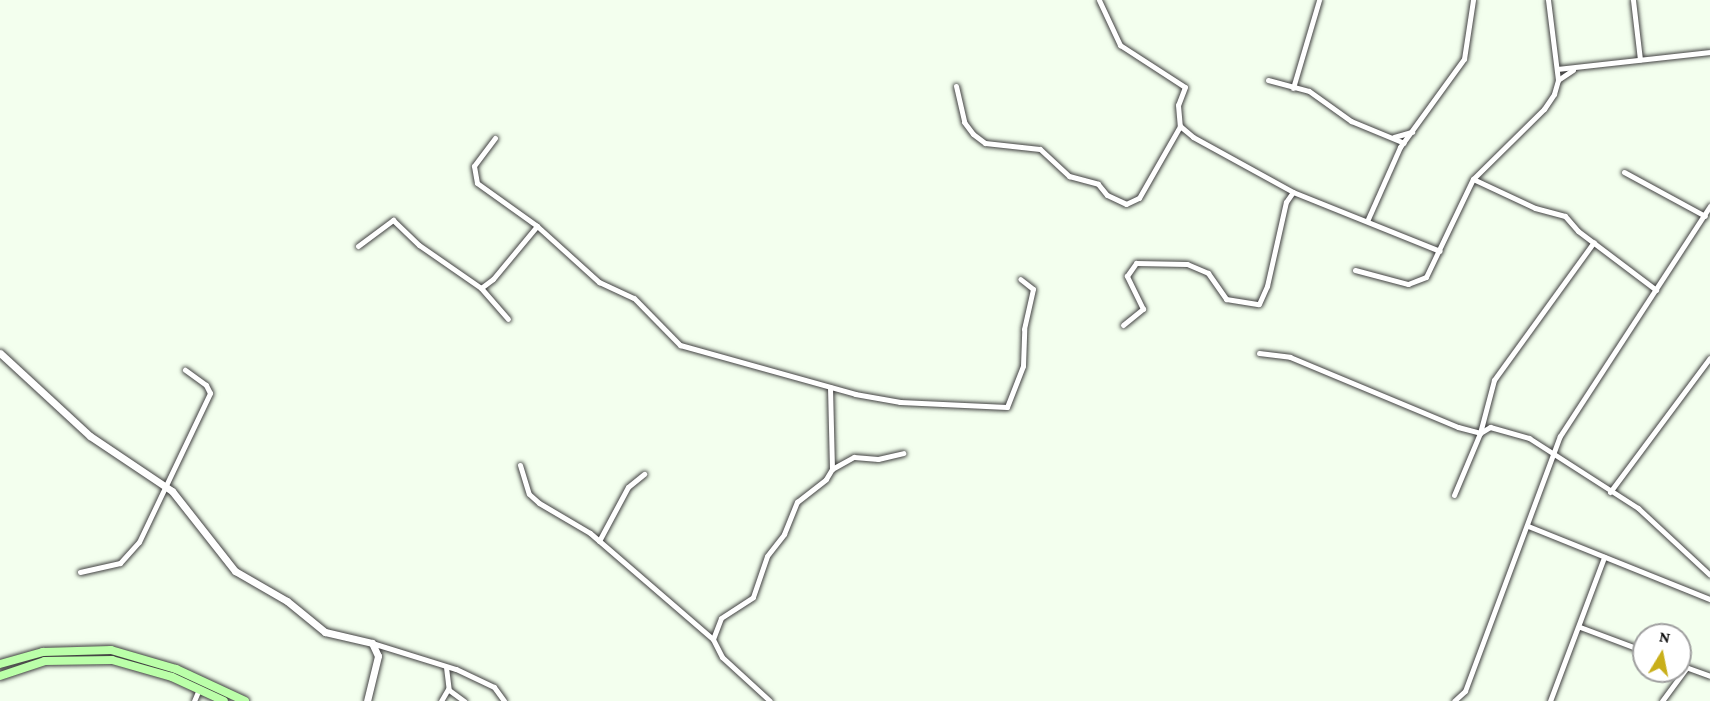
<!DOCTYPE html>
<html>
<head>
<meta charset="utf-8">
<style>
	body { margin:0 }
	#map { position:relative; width:1710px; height:701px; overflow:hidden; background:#f3ffee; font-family:"Crimson Pro",serif }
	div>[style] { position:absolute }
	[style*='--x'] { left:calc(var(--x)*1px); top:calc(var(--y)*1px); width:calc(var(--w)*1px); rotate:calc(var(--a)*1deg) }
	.roads { filter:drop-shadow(0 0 2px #414141) drop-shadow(0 0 2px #414141) }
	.minor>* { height:5px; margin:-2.5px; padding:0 2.5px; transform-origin:2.5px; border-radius:2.5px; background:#fff }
	.tertiary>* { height:7px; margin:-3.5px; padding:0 3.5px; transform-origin:3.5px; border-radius:3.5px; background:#fff }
	.secondary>* { height:8px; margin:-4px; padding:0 4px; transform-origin:4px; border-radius:4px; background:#bbffa9 }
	span { translate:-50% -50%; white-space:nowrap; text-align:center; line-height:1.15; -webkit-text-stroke:6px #fff; paint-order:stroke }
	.north { position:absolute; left:1632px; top:623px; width:60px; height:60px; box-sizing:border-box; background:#fff; border:2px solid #9f9f9f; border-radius:50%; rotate:10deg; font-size:16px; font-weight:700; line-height:24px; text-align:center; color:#0e0e0e }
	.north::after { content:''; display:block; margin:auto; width:21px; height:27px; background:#c9af1a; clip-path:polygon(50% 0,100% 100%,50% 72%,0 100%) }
</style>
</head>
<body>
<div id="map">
	<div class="roads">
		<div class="minor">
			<i style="--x:1099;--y:0;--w:50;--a:65"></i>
			<i style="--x:1120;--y:45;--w:77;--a:32.9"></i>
			<i style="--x:1185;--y:87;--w:19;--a:111"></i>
			<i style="--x:1178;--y:105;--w:21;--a:85"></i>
			<i style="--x:1180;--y:126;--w:17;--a:40"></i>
			<i style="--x:1193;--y:137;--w:114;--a:28.8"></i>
			<i style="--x:1293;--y:192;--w:158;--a:21.9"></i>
			<i style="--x:1633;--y:0;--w:60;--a:83.3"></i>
			<i style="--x:1557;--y:69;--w:154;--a:-6.3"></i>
			<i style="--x:1268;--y:80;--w:42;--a:15"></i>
			<i style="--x:1309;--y:91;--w:52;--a:35.5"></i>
			<i style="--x:1351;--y:121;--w:57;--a:22.5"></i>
			<i style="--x:1558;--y:80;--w:18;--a:-34"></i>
			<i style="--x:956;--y:86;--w:37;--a:77"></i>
			<i style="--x:964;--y:122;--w:15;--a:53"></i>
			<i style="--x:973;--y:134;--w:15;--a:37"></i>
			<i style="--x:985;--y:143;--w:55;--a:6.2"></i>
			<i style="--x:1040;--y:149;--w:40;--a:43"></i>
			<i style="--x:1069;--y:176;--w:30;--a:15"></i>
			<i style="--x:1098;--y:184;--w:14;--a:51"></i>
			<i style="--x:1107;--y:195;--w:21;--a:25"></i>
			<i style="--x:1126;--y:204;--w:14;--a:-25"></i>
			<i style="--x:1139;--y:198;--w:83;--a:-60.3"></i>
			<i style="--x:1293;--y:88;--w:92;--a:-73.5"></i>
			<i style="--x:1394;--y:137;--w:19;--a:-16"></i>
			<i style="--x:495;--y:138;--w:35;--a:127"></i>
			<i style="--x:474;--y:166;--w:17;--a:80"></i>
			<i style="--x:477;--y:183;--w:74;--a:35.6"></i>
			<i style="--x:537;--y:226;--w:84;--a:42.1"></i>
			<i style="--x:599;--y:282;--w:38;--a:25"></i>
			<i style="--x:634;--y:298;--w:66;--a:45.6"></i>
			<i style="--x:680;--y:345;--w:182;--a:15.6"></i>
			<i style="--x:855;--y:394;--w:46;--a:10.1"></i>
			<i style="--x:900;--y:402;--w:107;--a:2.7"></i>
			<i style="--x:1007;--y:407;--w:44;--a:-68.7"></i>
			<i style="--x:1023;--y:366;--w:37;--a:-88"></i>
			<i style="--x:1024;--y:329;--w:41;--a:-77.3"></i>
			<i style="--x:1033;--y:289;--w:16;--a:-142"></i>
			<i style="--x:1624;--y:172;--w:92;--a:28.5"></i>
			<i style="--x:1473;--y:179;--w:68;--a:25.1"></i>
			<i style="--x:1535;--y:208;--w:31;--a:15"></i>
			<i style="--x:1565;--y:216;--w:20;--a:49"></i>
			<i style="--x:1578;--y:231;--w:98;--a:37.1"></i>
			<i style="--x:1368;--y:219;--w:79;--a:-66"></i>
			<i style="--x:1400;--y:147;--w:109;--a:-54"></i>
			<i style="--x:1464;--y:59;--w:60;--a:-81.3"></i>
			<i style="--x:358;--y:246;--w:44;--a:-36.6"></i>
			<i style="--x:393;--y:220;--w:36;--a:44"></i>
			<i style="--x:419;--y:245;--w:75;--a:34.7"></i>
			<i style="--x:481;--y:288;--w:15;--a:-37"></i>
			<i style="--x:493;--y:279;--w:69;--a:-50.3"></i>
			<i style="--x:1355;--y:270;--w:55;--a:14.8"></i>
			<i style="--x:1408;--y:284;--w:19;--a:-21"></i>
			<i style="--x:1426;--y:277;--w:109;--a:-64.4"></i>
			<i style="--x:1473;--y:179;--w:100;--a:-44.6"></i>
			<i style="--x:1544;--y:109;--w:18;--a:-56"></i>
			<i style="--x:1554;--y:94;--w:15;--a:-74"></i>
			<i style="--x:1558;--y:80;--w:81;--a:-97.1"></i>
			<i style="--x:481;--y:288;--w:41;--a:48.9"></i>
			<i style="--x:1123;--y:325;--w:26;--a:-39"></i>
			<i style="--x:1143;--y:309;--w:37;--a:-116"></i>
			<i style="--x:1127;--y:276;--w:16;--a:-55"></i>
			<i style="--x:1136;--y:263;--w:51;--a:1.1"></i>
			<i style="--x:1187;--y:264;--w:23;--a:23"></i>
			<i style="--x:1208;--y:273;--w:32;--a:55"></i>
			<i style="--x:1226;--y:299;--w:33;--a:9"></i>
			<i style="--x:1259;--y:304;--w:20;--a:-66"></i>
			<i style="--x:1267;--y:286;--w:86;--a:-77.3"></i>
			<i style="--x:1286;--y:202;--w:12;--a:-55"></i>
			<i style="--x:1259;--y:353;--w:31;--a:7"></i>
			<i style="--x:1290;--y:357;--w:182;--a:22.6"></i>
			<i style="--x:1458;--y:427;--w:23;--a:15"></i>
			<i style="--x:1480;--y:433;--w:12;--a:-31"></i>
			<i style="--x:1490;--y:427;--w:41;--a:15.8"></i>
			<i style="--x:1529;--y:438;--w:130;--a:32.7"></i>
			<i style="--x:1638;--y:508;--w:98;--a:42.9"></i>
			<i style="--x:520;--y:465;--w:30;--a:73"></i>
			<i style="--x:529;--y:494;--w:13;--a:42"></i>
			<i style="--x:539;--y:503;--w:59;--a:30.5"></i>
			<i style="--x:590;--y:533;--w:162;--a:40.8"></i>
			<i style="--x:832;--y:469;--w:25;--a:-29"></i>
			<i style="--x:854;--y:457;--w:24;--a:5"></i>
			<i style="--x:878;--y:459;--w:26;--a:-13"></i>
			<i style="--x:1610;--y:492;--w:167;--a:-53.3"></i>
			<i style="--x:1454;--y:495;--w:67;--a:-67.2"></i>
			<i style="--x:1480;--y:433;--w:55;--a:-75.2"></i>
			<i style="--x:1494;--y:380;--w:170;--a:-54.1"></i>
			<i style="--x:1528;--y:526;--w:196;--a:21.9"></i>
			<i style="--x:599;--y:541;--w:61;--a:-61.8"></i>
			<i style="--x:628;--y:487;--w:21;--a:-39"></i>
			<i style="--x:80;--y:572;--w:41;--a:-12.7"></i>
			<i style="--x:120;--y:563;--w:28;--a:-48"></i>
			<i style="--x:139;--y:542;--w:165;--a:-64.5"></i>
			<i style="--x:210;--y:393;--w:9;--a:-117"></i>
			<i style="--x:206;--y:385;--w:26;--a:-144"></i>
			<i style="--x:1580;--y:627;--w:68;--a:20.6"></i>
			<i style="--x:372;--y:643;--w:88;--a:17.2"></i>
			<i style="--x:456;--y:669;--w:42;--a:25.3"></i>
			<i style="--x:494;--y:687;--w:17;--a:54"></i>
			<i style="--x:1680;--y:665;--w:32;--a:20"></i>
			<i style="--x:446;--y:667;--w:23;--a:83"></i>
			<i style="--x:449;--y:690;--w:19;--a:36"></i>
			<i style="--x:194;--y:701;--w:13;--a:-67"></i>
			<i style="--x:441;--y:701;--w:14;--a:-60"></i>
			<i style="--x:770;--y:701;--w:65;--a:-137.5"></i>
			<i style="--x:722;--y:657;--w:20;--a:-117"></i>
			<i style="--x:713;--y:639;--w:22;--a:-69"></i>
			<i style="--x:721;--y:618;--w:38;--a:-33"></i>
			<i style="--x:753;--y:597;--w:43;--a:-71.1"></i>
			<i style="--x:767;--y:556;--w:28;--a:-52"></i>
			<i style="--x:784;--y:534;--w:35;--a:-68"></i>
			<i style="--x:797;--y:502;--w:37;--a:-38"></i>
			<i style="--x:826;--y:479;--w:12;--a:-59"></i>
			<i style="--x:832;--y:469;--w:82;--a:-91.4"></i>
			<i style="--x:1454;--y:701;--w:15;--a:-42"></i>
			<i style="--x:1465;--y:691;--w:272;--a:-69.6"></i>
			<i style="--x:1560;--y:436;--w:275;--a:-56.9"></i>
			<i style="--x:1550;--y:701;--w:154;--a:-69.4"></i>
			<i style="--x:1662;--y:701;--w:42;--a:-53.7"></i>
		</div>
		<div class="tertiary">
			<i style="--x:0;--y:353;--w:122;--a:42.7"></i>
			<i style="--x:90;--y:436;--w:99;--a:33.9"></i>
			<i style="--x:172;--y:491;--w:102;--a:51.8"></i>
			<i style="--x:235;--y:571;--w:60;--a:30"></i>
			<i style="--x:287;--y:601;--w:49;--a:39.2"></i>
			<i style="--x:325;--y:632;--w:48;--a:13.2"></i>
			<i style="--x:372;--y:643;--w:14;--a:65"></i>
			<i style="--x:378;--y:656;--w:46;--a:103.7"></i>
		</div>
		<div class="secondary">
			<i style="--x:0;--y:664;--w:45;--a:-15.6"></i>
			<i style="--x:43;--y:652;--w:68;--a:-1.7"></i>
			<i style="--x:111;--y:650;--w:68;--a:16.3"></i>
			<i style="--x:176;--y:669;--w:76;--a:24.9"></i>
			<i style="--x:0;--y:676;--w:47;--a:-18.4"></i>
			<i style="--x:45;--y:661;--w:67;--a:-0.9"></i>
			<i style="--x:112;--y:660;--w:62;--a:15.8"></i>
			<i style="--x:172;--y:677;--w:57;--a:24.8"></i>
		</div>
	</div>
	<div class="north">N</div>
</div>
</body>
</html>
